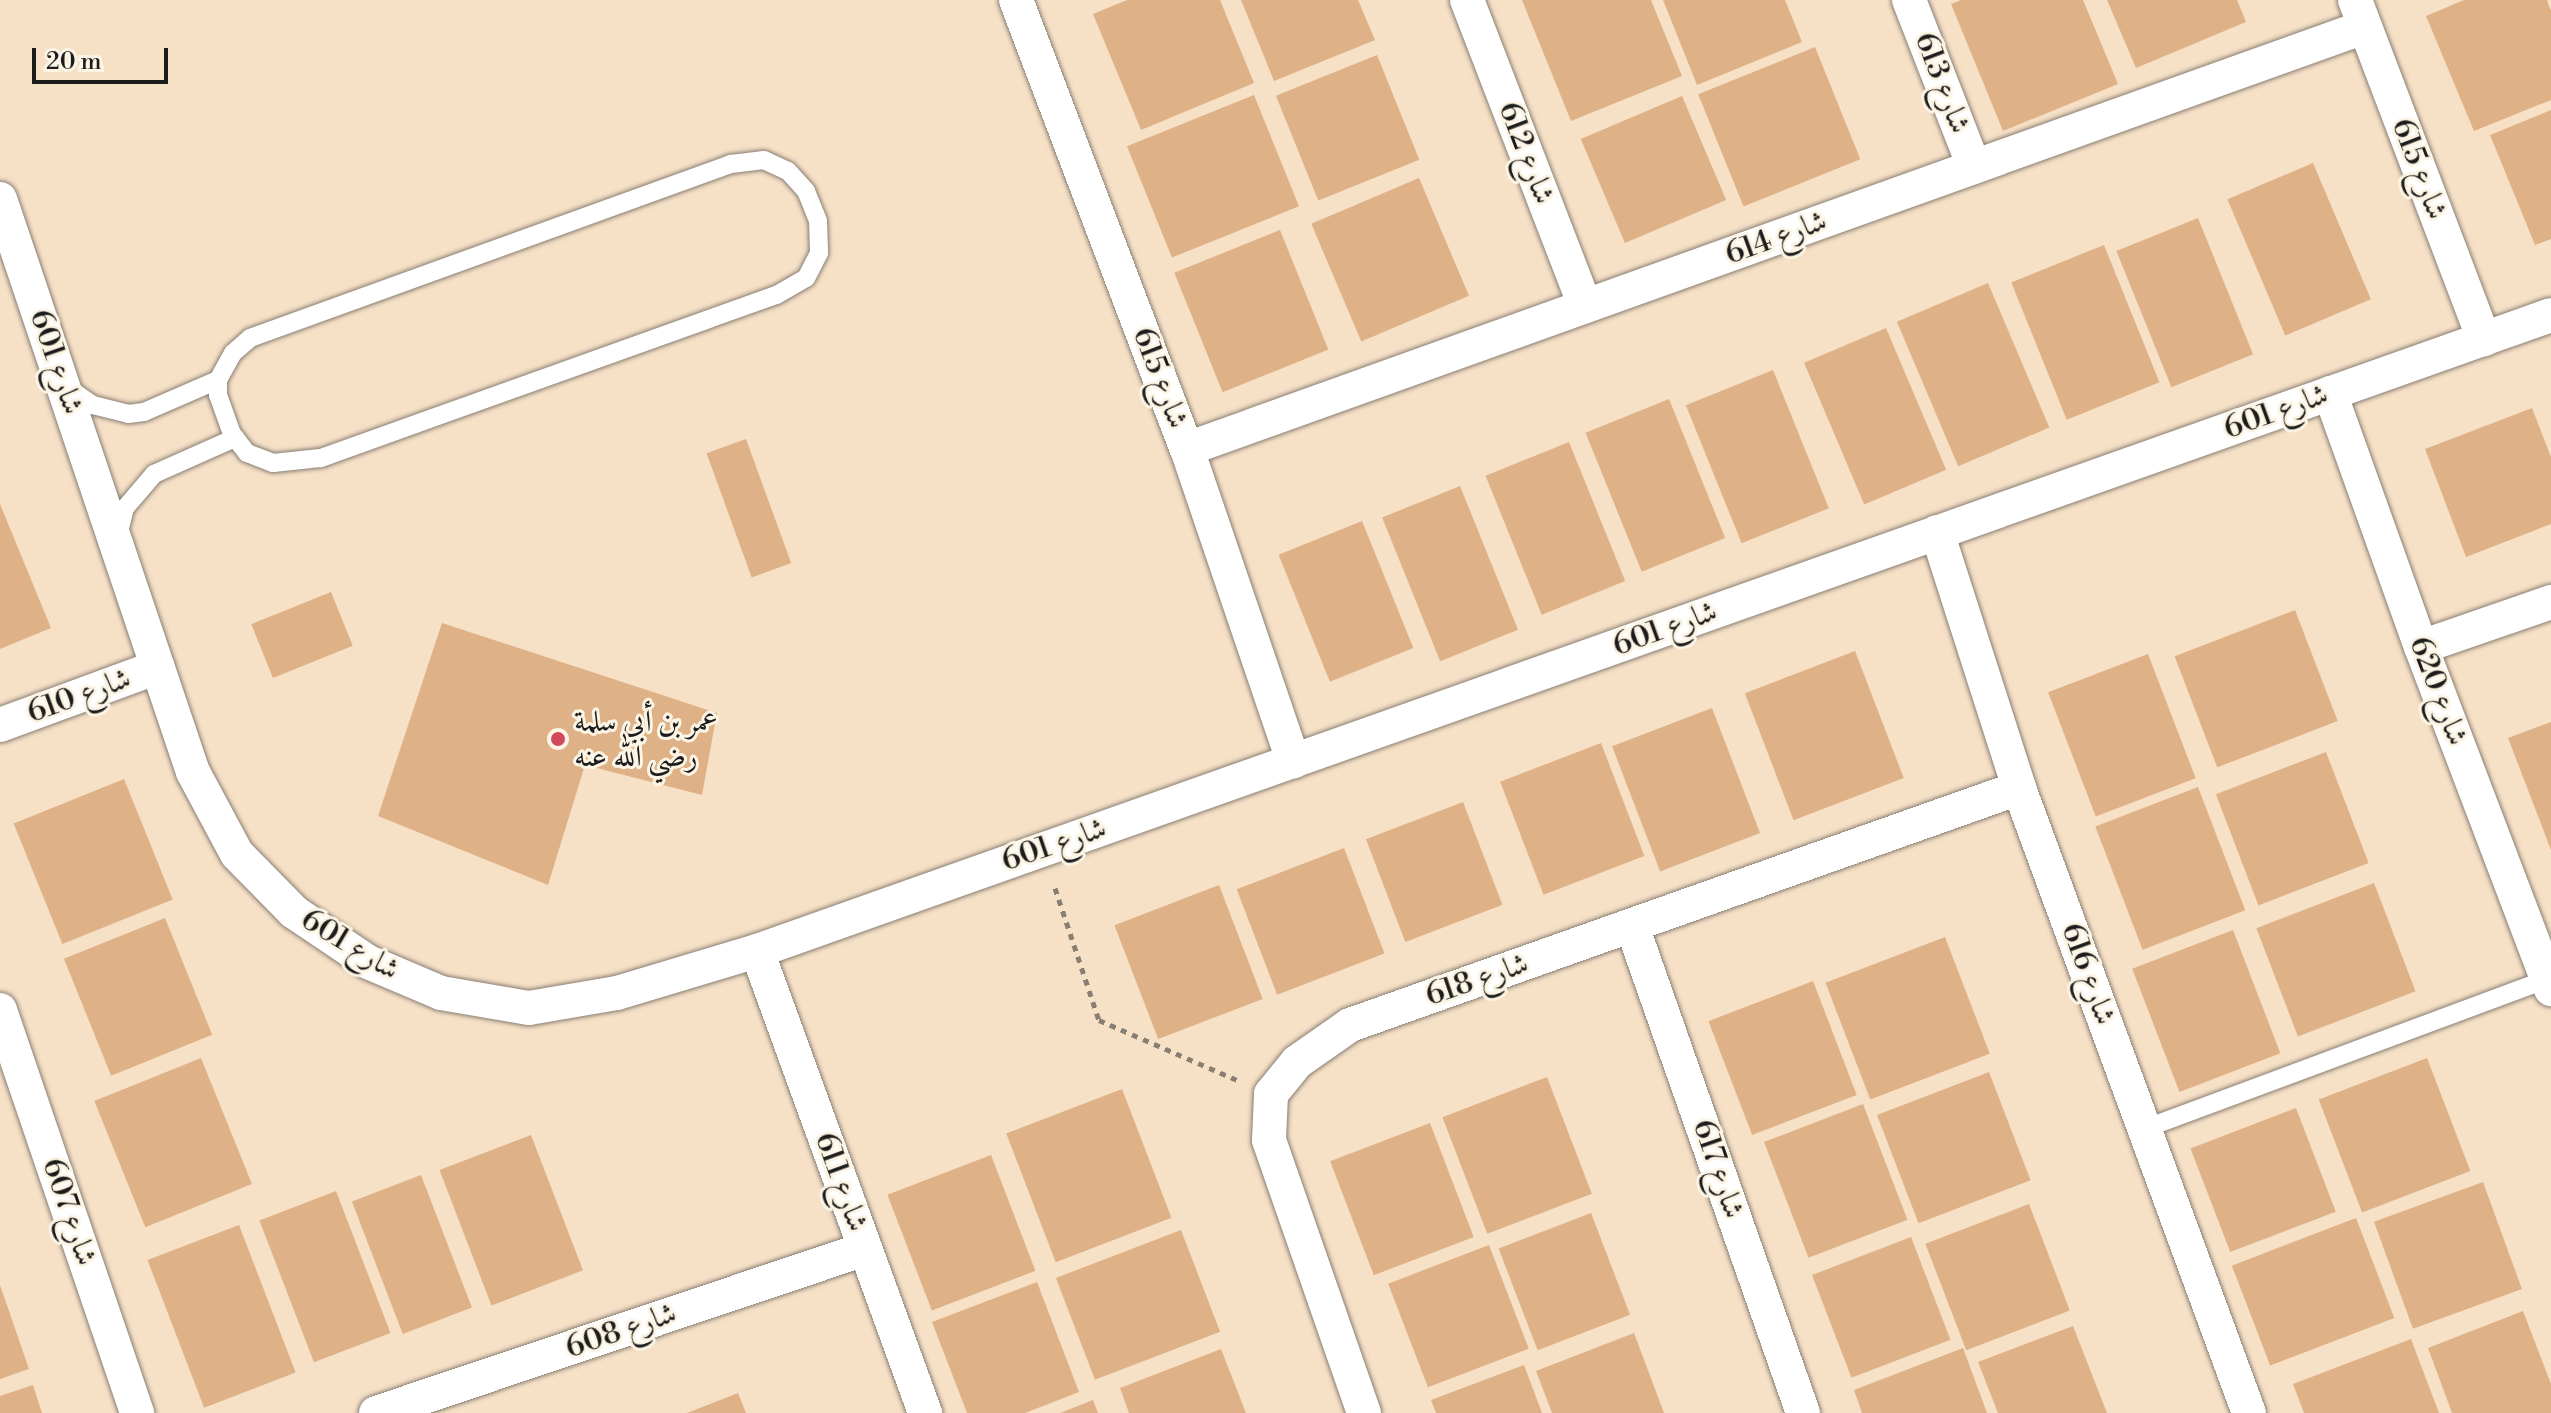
<!DOCTYPE html>
<html>
<head>
<meta charset="utf-8">
<style>
	body { margin:0 }
	#map { position:relative; width:2551px; height:1413px; overflow:hidden; background:#f6e1c7; font-family:"Libre Bodoni",Amiri,serif }
	div>[style] { position:absolute }
	[style*='--x'] { left:calc(var(--x)*1px); top:calc(var(--y)*1px); width:calc(var(--w)*1px); rotate:calc(var(--a)*1deg) }
	.building>* { inset:0; background:#dfb187; transform-origin:0 0 }
	.path>* { height:5px; margin-top:-2.5px; transform-origin:0; background:repeating-linear-gradient(90deg,#897e72 0 6px,transparent 0 12px) }
	.roads { filter:drop-shadow(0 0 2px #897e72) drop-shadow(0 0 2px #897e72) }
	.lane>* { height:18px; margin:-9px; padding:0 9px; transform-origin:9px; border-radius:9px; background:#fff }
	.street>* { height:34px; margin:-17px; padding:0 17px; transform-origin:17px; border-radius:17px; background:#fff }
	.dots>* { width:22px; height:22px; translate:-50% -50%; box-sizing:border-box; border:4px solid #fcf5e5; border-radius:50% }
	span { translate:-50% -50%; white-space:nowrap; text-align:center; line-height:1.15; -webkit-text-stroke:6px #fcf5e5; paint-order:stroke }
	.street-label { font-size:30px; color:#1c1c1c }
	.poi-label { font-size:30px; color:#1c1c1c }
	.left { translate:0 -50%; text-align:left }
	.scale { position:absolute; left:32px; top:48px; width:136px; height:36px; box-sizing:border-box; border:4px solid #1c1c1c; border-top:0; padding-left:10px; font-size:24px; line-height:28px; white-space:nowrap; color:#1c1c1c; -webkit-text-stroke:6px #fcf5e5; paint-order:stroke }
</style>
</head>
<body>
<div id="map">
	<div class="building">
		<i style="clip-path:polygon(1127px 0,1220px 0,1254px 83px,1141px 130px,1093px 14px)"></i>
		<i style="clip-path:polygon(1241px 0,1358px 0,1375px 40px,1274px 81px)"></i>
		<i style="clip-path:polygon(1522px 0,1651px 0,1682px 76px,1571px 121px)"></i>
		<i style="clip-path:polygon(1663px 0,1785px 0,1802px 42px,1697px 85px)"></i>
		<i style="clip-path:polygon(1961px 0,2083px 0,2118px 84px,2003px 131px,1951px 4px)"></i>
		<i style="clip-path:polygon(2107px 0,2237px 0,2246px 22px,2136px 68px)"></i>
		<i style="clip-path:polygon(2464px 0,2547px 0,2551px 11px,2551px 100px,2474px 131px,2426px 16px)"></i>
		<i style="left:1815px;top:47px;width:121px;height:126px;rotate:68deg"></i>
		<i style="left:1377px;top:55px;width:113px;height:109px;rotate:68deg"></i>
		<i style="left:1254px;top:95px;width:120px;height:137px;rotate:68deg"></i>
		<i style="left:1682px;top:96px;width:113px;height:110px;rotate:67deg"></i>
		<i style="clip-path:polygon(2551px 110px,2551px 239px,2535px 245px,2490px 135px)"></i>
		<i style="left:2313px;top:163px;width:148px;height:93px;rotate:67deg"></i>
		<i style="left:1419px;top:178px;width:128px;height:117px;rotate:67deg"></i>
		<i style="left:2198px;top:218px;width:147px;height:88px;rotate:68deg"></i>
		<i style="left:1280px;top:230px;width:129px;height:114px;rotate:68deg"></i>
		<i style="left:2104px;top:245px;width:148px;height:100px;rotate:68deg"></i>
		<i style="left:1988px;top:283px;width:157px;height:99px;rotate:67deg"></i>
		<i style="left:1886px;top:328px;width:154px;height:89px;rotate:67deg"></i>
		<i style="left:1773px;top:370px;width:149px;height:94px;rotate:68deg"></i>
		<i style="left:1669px;top:399px;width:150px;height:90px;rotate:68deg"></i>
		<i style="clip-path:polygon(2532px 408px,2551px 457px,2551px 524px,2466px 557px,2425px 449px)"></i>
		<i style="left:746px;top:439px;width:132px;height:42px;rotate:70deg"></i>
		<i style="left:1569px;top:442px;width:150px;height:90px;rotate:68deg"></i>
		<i style="left:1460px;top:486px;width:155px;height:84px;rotate:68deg"></i>
		<i style="clip-path:polygon(0 504px,51px 628px,0 649px)"></i>
		<i style="left:1362px;top:521px;width:137px;height:90px;rotate:68deg"></i>
		<i style="left:331px;top:592px;width:58px;height:86px;rotate:68deg"></i>
		<i style="left:2295px;top:610px;width:119px;height:129px;rotate:69deg"></i>
		<i style="clip-path:polygon(442px 623px,717px 713px,702px 795px,585px 765px,548px 885px,378px 816px)"></i>
		<i style="left:1855px;top:651px;width:136px;height:118px;rotate:69deg"></i>
		<i style="left:2148px;top:654px;width:133px;height:107px;rotate:69deg"></i>
		<i style="left:1712px;top:708px;width:134px;height:107px;rotate:69deg"></i>
		<i style="clip-path:polygon(2551px 722px,2551px 850px,2508px 738px)"></i>
		<i style="left:1601px;top:743px;width:121px;height:108px;rotate:69deg"></i>
		<i style="left:2326px;top:752px;width:119px;height:118px;rotate:69deg"></i>
		<i style="left:124px;top:779px;width:130px;height:119px;rotate:68deg"></i>
		<i style="left:2198px;top:787px;width:132px;height:110px;rotate:69deg"></i>
		<i style="left:1463px;top:802px;width:110px;height:104px;rotate:69deg"></i>
		<i style="left:1344px;top:848px;width:113px;height:115px;rotate:69deg"></i>
		<i style="left:2374px;top:883px;width:116px;height:126px;rotate:69deg"></i>
		<i style="left:1219px;top:885px;width:122px;height:112px;rotate:69deg"></i>
		<i style="left:165px;top:918px;width:126px;height:109px;rotate:68deg"></i>
		<i style="left:2233px;top:930px;width:132px;height:108px;rotate:69deg"></i>
		<i style="left:1945px;top:937px;width:125px;height:128px;rotate:69deg"></i>
		<i style="left:1813px;top:981px;width:122px;height:112px;rotate:69deg"></i>
		<i style="left:201px;top:1058px;width:136px;height:115px;rotate:68deg"></i>
		<i style="left:2427px;top:1058px;width:121px;height:116px;rotate:69deg"></i>
		<i style="left:1989px;top:1072px;width:116px;height:120px;rotate:69deg"></i>
		<i style="left:1547px;top:1077px;width:125px;height:112px;rotate:69deg"></i>
		<i style="left:1122px;top:1089px;width:138px;height:124px;rotate:69deg"></i>
		<i style="left:1863px;top:1104px;width:124px;height:106px;rotate:69deg"></i>
		<i style="left:2296px;top:1108px;width:111px;height:113px;rotate:69deg"></i>
		<i style="left:1430px;top:1123px;width:122px;height:107px;rotate:69deg"></i>
		<i style="left:531px;top:1135px;width:145px;height:98px;rotate:69deg"></i>
		<i style="left:991px;top:1155px;width:124px;height:111px;rotate:69deg"></i>
		<i style="left:421px;top:1175px;width:142px;height:74px;rotate:69deg"></i>
		<i style="left:2483px;top:1182px;width:114px;height:116px;rotate:70deg"></i>
		<i style="left:336px;top:1191px;width:152px;height:82px;rotate:69deg"></i>
		<i style="left:2029px;top:1204px;width:114px;height:111px;rotate:69deg"></i>
		<i style="left:1591px;top:1213px;width:109px;height:99px;rotate:69deg"></i>
		<i style="left:2356px;top:1218px;width:107px;height:133px;rotate:69deg"></i>
		<i style="left:239px;top:1225px;width:158px;height:98px;rotate:69deg"></i>
		<i style="left:1181px;top:1230px;width:109px;height:134px;rotate:69deg"></i>
		<i style="left:1911px;top:1237px;width:110px;height:106px;rotate:69deg"></i>
		<i style="left:1489px;top:1245px;width:111px;height:108px;rotate:69deg"></i>
		<i style="clip-path:polygon(1037px 1282px,1079px 1392px,1025px 1413px,967px 1413px,932px 1322px)"></i>
		<i style="clip-path:polygon(0 1285px,29px 1369px,0 1379px)"></i>
		<i style="clip-path:polygon(2523px 1311px,2551px 1384px,2551px 1413px,2452px 1413px,2428px 1348px)"></i>
		<i style="clip-path:polygon(2073px 1326px,2107px 1413px,1998px 1413px,1978px 1362px)"></i>
		<i style="clip-path:polygon(1634px 1333px,1664px 1413px,1552px 1413px,1536px 1371px)"></i>
		<i style="clip-path:polygon(2411px 1339px,2439px 1413px,2304px 1413px,2293px 1384px)"></i>
		<i style="clip-path:polygon(1963px 1348px,1987px 1413px,1862px 1413px,1854px 1390px)"></i>
		<i style="clip-path:polygon(1221px 1349px,1246px 1413px,1129px 1413px,1120px 1388px)"></i>
		<i style="clip-path:polygon(1524px 1365px,1542px 1413px,1436px 1413px,1431px 1400px)"></i>
		<i style="clip-path:polygon(33px 1385px,42px 1413px,0 1413px,0 1396px)"></i>
		<i style="clip-path:polygon(738px 1393px,746px 1413px,687px 1413px)"></i>
		<i style="clip-path:polygon(1093px 1400px,1098px 1413px,1060px 1413px)"></i>
	</div>
	<div class="path">
		<i style="--x:1055;--y:888;--w:139;--a:71.6"></i>
		<i style="--x:1099;--y:1020;--w:150;--a:23.5"></i>
	</div>
	<div class="roads">
		<div class="lane">
			<i style="--x:764;--y:160;--w:26;--a:25"></i>
			<i style="--x:788;--y:171;--w:27;--a:48"></i>
			<i style="--x:806;--y:191;--w:32;--a:68"></i>
			<i style="--x:818;--y:221;--w:32;--a:88"></i>
			<i style="--x:819;--y:253;--w:28;--a:117"></i>
			<i style="--x:806;--y:278;--w:34;--a:150"></i>
			<i style="--x:776;--y:295;--w:484;--a:160.3"></i>
			<i style="--x:320;--y:458;--w:47;--a:173.9"></i>
			<i style="--x:273;--y:463;--w:28;--a:-159"></i>
			<i style="--x:247;--y:453;--w:24;--a:-128"></i>
			<i style="--x:232;--y:434;--w:41;--a:-109.7"></i>
			<i style="--x:218;--y:395;--w:15;--a:-90"></i>
			<i style="--x:218;--y:380;--w:31;--a:-61"></i>
			<i style="--x:233;--y:353;--w:23;--a:-41"></i>
			<i style="--x:250;--y:338;--w:512;--a:-19.89"></i>
			<i style="--x:731;--y:164;--w:33;--a:-7"></i>
			<i style="--x:67;--y:387;--w:32;--a:35"></i>
			<i style="--x:93;--y:405;--w:36;--a:14"></i>
			<i style="--x:128;--y:414;--w:16;--a:-7"></i>
			<i style="--x:144;--y:412;--w:81;--a:-23.4"></i>
			<i style="--x:118;--y:536;--w:29;--a:-76"></i>
			<i style="--x:125;--y:508;--w:45;--a:-49.5"></i>
			<i style="--x:154;--y:474;--w:89;--a:-24"></i>
			<i style="--x:2144;--y:1129;--w:430;--a:-20.4"></i>
		</div>
		<div class="street">
			<i style="--x:1016;--y:0;--w:480;--a:69.2"></i>
			<i style="--x:1187;--y:449;--w:330;--a:71.2"></i>
			<i style="--x:1467;--y:0;--w:328;--a:68.9"></i>
			<i style="--x:1909;--y:0;--w:179;--a:68.7"></i>
			<i style="--x:2355;--y:0;--w:363;--a:69.2"></i>
			<i style="--x:0;--y:199;--w:605;--a:71.39"></i>
			<i style="--x:193;--y:772;--w:93;--a:61.8"></i>
			<i style="--x:237;--y:854;--w:81;--a:45.5"></i>
			<i style="--x:294;--y:912;--w:89;--a:34"></i>
			<i style="--x:368;--y:962;--w:79;--a:23"></i>
			<i style="--x:441;--y:993;--w:89;--a:9.7"></i>
			<i style="--x:529;--y:1008;--w:89;--a:-9.7"></i>
			<i style="--x:617;--y:993;--w:146;--a:-16.7"></i>
			<i style="--x:757;--y:951;--w:1903;--a:-19.52"></i>
			<i style="--x:2330;--y:393;--w:270;--a:70.3"></i>
			<i style="--x:2421;--y:647;--w:366;--a:69.2"></i>
			<i style="--x:1187;--y:449;--w:1250;--a:-19.72"></i>
			<i style="--x:1937;--y:532;--w:269;--a:72.2"></i>
			<i style="--x:2019;--y:788;--w:666;--a:69.8"></i>
			<i style="--x:2421;--y:647;--w:138;--a:-19.1"></i>
			<i style="--x:0;--y:725;--w:168;--a:-20.2"></i>
			<i style="--x:1632;--y:926;--w:516;--a:70.65"></i>
			<i style="--x:757;--y:951;--w:492;--a:70"></i>
			<i style="--x:0;--y:1010;--w:426;--a:71.2"></i>
			<i style="--x:376;--y:1413;--w:516;--a:-18.54"></i>
			<i style="--x:1364;--y:1413;--w:289;--a:-109.2"></i>
			<i style="--x:1269;--y:1140;--w:46;--a:-87.5"></i>
			<i style="--x:1271;--y:1094;--w:41;--a:-50.9"></i>
			<i style="--x:1297;--y:1062;--w:65;--a:-34.9"></i>
			<i style="--x:1350;--y:1025;--w:710;--a:-19.51"></i>
		</div>
	</div>
	<div class="dots">
		<i style="left:558px;top:739px;background:#d1495b"></i>
	</div>
	<div class="street-label">
		<span style="left:1942px;top:83px;rotate:69deg">شارع 613</span>
		<span style="left:1526px;top:153px;rotate:69deg">شارع 612</span>
		<span style="left:2419px;top:169px;rotate:69deg">شارع 615</span>
		<span style="left:1776px;top:238px;rotate:-20deg">شارع 614</span>
		<span style="left:56px;top:362px;rotate:71deg">شارع 601</span>
		<span style="left:1160px;top:378px;rotate:69deg">شارع 615</span>
		<span style="left:2276px;top:412px;rotate:-20deg">شارع 601</span>
		<span style="left:1665px;top:629px;rotate:-20deg">شارع 601</span>
		<span style="left:2438px;top:691px;rotate:69deg">شارع 620</span>
		<span style="left:79px;top:696px;rotate:-20deg">شارع 610</span>
		<span style="left:1054px;top:845px;rotate:-19deg">شارع 601</span>
		<span style="left:350px;top:945px;rotate:31deg">شارع 601</span>
		<span style="left:2088px;top:974px;rotate:70deg">شارع 616</span>
		<span style="left:1477px;top:980px;rotate:-19deg">شارع 618</span>
		<span style="left:1718px;top:1169px;rotate:71deg">شارع 617</span>
		<span style="left:841px;top:1182px;rotate:70deg">شارع 611</span>
		<span style="left:69px;top:1212px;rotate:71deg">شارع 607</span>
		<span style="left:621px;top:1331px;rotate:-19deg">شارع 608</span>
	</div>
	<div class="poi-label">
		<span class="left" style="left:574px;top:739px">عمر بن أبي سلمة<br>رضي الله عنه</span>
	</div>
	<div class="scale">20 m</div>
</div>
</body>
</html>
